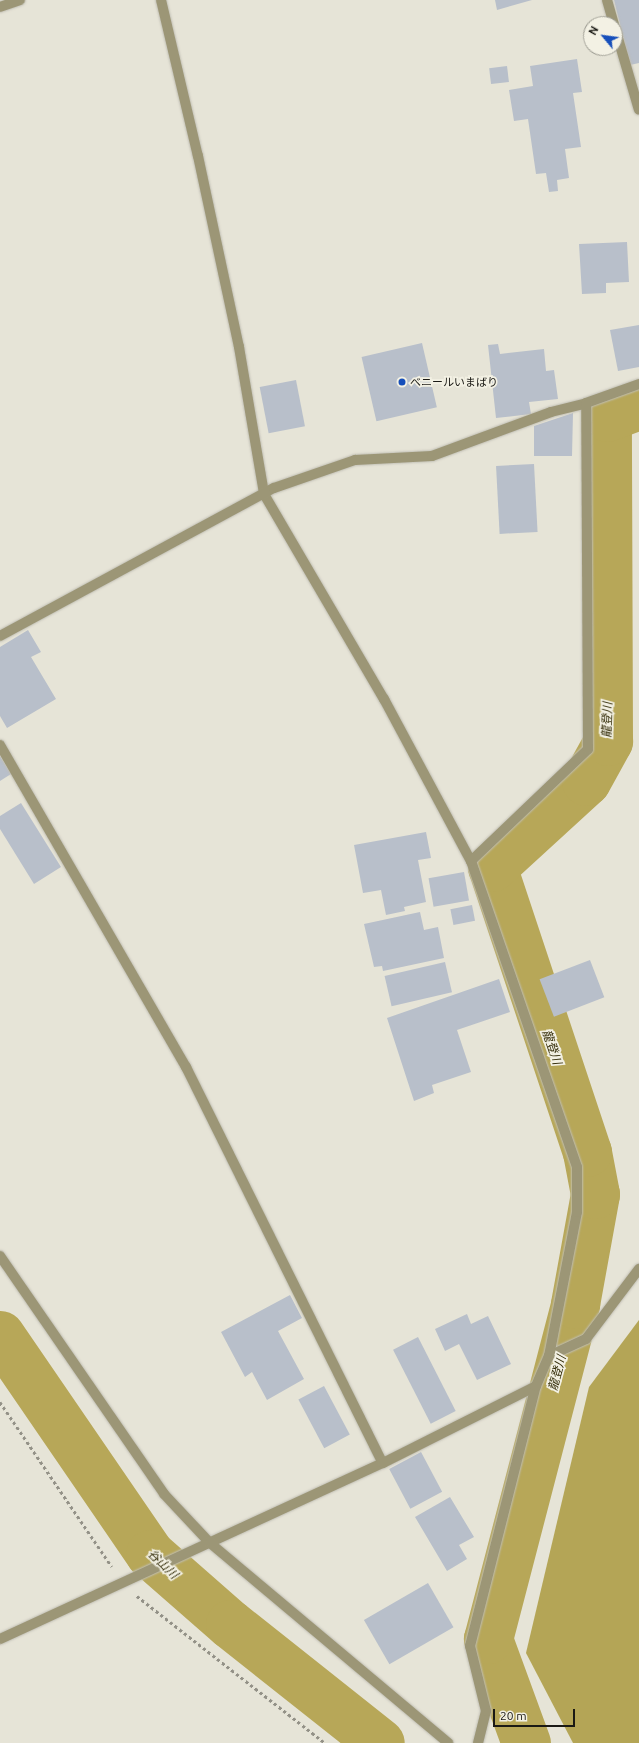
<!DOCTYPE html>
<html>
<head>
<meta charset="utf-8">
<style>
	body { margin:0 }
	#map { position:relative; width:639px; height:1743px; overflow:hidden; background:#e6e4d7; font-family:Ubuntu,"Noto Sans JP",sans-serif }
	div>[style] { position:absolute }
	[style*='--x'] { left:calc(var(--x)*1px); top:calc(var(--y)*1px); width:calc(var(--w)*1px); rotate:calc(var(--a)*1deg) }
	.forest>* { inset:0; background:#b4a556 }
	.river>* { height:49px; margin:-24.5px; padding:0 24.5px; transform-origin:24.5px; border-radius:24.5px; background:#b7a758 }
	.building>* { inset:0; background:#b8bfca; transform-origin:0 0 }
	.path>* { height:2.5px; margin-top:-1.25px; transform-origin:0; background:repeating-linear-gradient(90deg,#939187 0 3px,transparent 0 6px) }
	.roads { filter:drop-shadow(0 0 1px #c1bfb4) drop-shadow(0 0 1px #c1bfb4) }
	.minor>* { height:10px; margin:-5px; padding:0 5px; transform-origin:5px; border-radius:5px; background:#9c9676 }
	.tertiary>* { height:10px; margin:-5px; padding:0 5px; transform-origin:5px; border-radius:5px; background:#9c9676 }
	.dots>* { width:11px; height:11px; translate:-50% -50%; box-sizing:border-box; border:2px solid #f3f1e4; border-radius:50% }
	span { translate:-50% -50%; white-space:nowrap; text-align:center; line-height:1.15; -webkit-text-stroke:3.5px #f3f1e4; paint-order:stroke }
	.poi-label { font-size:11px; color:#1a1914 }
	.left { translate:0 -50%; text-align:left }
	.water-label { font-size:12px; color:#332c08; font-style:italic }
	.north { position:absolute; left:583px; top:16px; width:40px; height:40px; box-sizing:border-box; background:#f3f1e4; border:1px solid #9c9b91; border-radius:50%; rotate:299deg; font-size:11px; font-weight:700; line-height:16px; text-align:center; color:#1a1914 }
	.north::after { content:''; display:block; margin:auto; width:14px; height:18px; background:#164fbb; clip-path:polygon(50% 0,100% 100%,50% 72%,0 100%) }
	.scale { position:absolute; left:493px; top:1709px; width:82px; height:18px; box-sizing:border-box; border:2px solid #1a1914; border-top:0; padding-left:5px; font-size:12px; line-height:14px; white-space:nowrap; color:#1a1914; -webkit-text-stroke:3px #f3f1e4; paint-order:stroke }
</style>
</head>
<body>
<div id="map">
	<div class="forest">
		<i style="clip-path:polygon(639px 1320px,639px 1743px,573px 1743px,526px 1653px,589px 1387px)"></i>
	</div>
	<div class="river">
		<i style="--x:0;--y:1335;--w:265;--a:55.6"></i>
		<i style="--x:150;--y:1554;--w:106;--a:41.2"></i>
		<i style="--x:230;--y:1624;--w:191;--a:38.4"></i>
		<i style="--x:526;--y:1743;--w:111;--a:-110.1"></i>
		<i style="--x:488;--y:1639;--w:346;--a:-75.4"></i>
		<i style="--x:575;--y:1304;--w:112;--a:-79.7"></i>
		<i style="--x:595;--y:1194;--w:43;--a:-100.8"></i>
		<i style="--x:587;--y:1152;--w:300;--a:-108.4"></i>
		<i style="--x:492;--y:867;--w:127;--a:-42.5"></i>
		<i style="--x:586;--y:781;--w:46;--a:-61.2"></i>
		<i style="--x:608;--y:741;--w:324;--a:-90.2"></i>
		<i style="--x:607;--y:417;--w:34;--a:-21"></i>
	</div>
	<div class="building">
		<i style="clip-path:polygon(495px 0,532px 0,497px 10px)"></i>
		<i style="clip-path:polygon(614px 0,639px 0,639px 63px,630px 65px)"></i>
		<i style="clip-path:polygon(577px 59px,582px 92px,573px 93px,581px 147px,565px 149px,569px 178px,557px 180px,558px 191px,549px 192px,546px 173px,536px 174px,528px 119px,514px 121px,509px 90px,533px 86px,530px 66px)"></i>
		<i style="left:507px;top:66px;width:16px;height:18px;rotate:83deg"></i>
		<i style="clip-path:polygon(627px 242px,629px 282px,606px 283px,606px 293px,582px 294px,579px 244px)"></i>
		<i style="clip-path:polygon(639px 325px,639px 367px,618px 371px,610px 330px)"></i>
		<i style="left:422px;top:343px;width:66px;height:62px;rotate:77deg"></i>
		<i style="clip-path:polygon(498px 344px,500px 354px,544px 349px,546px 371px,554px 370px,558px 399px,529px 402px,531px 414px,496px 418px,488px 345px)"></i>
		<i style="left:296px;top:380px;width:47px;height:37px;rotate:79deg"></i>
		<i style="clip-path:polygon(573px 413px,572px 456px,534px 456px,534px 426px)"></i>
		<i style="left:534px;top:464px;width:68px;height:38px;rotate:87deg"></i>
		<i style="clip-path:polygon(28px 630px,41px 652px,31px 657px,56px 699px,7px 728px,0 716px,0 647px)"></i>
		<i style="clip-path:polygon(0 756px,11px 774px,0 781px)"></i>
		<i style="clip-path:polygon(21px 803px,61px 867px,34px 884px,0 829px,0 816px)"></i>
		<i style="clip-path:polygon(426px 832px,431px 858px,418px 860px,426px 902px,404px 907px,405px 911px,386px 915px,381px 890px,363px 893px,354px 845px)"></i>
		<i style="left:464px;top:872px;width:29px;height:36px;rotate:80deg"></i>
		<i style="left:472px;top:905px;width:16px;height:22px;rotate:79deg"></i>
		<i style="clip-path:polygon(420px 912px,424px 930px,438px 927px,444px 958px,383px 971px,382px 966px,374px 967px,364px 924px)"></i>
		<i style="left:590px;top:960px;width:40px;height:54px;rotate:69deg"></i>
		<i style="left:445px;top:962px;width:31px;height:62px;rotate:77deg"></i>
		<i style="clip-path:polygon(499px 979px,510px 1012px,457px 1030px,471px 1072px,432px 1085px,434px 1093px,414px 1101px,387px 1018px)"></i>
		<i style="clip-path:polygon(290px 1295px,302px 1318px,278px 1331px,304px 1379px,267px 1400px,252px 1372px,245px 1377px,221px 1332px)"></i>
		<i style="clip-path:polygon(467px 1314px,471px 1324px,488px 1316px,511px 1364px,477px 1380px,459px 1344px,445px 1351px,435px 1329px)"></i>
		<i style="left:418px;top:1337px;width:83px;height:28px;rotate:63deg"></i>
		<i style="left:324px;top:1386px;width:55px;height:29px;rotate:62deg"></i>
		<i style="left:421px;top:1452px;width:45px;height:36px;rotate:62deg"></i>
		<i style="clip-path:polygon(450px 1497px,474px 1537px,459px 1545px,467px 1559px,447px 1571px,415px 1517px)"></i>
		<i style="left:428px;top:1583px;width:51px;height:74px;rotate:60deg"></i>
	</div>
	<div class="path">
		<i style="--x:0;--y:1402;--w:199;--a:55.8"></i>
		<i style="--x:137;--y:1596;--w:239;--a:38"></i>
	</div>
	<div class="roads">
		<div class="minor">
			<i style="--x:161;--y:0;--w:160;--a:76.7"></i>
			<i style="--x:198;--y:156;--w:195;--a:77.9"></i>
			<i style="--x:239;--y:347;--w:149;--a:80.3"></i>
			<i style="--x:264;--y:494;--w:238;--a:59.7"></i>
			<i style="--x:384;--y:699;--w:184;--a:61.8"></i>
			<i style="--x:607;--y:0;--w:25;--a:74"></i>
			<i style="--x:0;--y:7;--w:21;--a:-19"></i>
			<i style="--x:615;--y:28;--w:85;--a:73.7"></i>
			<i style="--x:0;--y:636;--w:311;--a:-28.4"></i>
			<i style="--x:274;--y:488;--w:86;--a:-19.1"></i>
			<i style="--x:355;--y:460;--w:77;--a:-3"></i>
			<i style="--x:432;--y:456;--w:127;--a:-20.3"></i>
			<i style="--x:551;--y:412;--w:36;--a:-14"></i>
			<i style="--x:586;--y:403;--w:56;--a:-19.7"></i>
			<i style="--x:0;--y:745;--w:372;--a:60"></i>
			<i style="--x:186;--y:1067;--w:442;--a:63.6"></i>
			<i style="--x:549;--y:1356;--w:41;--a:-24.7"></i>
			<i style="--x:586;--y:1339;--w:88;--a:-52.9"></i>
			<i style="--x:0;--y:1639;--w:422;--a:-24.7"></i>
			<i style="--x:383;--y:1463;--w:171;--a:-26.7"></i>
			<i style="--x:478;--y:1743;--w:33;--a:-76"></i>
			<i style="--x:486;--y:1711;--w:67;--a:-103.8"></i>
			<i style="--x:470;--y:1646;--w:268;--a:-75.8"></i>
			<i style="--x:536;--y:1386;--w:33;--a:-67"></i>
			<i style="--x:549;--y:1356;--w:147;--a:-79"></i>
			<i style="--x:577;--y:1212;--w:45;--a:-90"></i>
			<i style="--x:577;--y:1167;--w:324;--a:-109.1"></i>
			<i style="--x:471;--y:861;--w:162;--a:-43.7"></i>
			<i style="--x:588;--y:749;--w:346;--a:-90.3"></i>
		</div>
		<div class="tertiary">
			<i style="--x:0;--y:1256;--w:289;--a:55.4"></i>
			<i style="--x:164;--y:1494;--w:67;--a:46.8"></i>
			<i style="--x:210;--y:1543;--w:311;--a:40"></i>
		</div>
	</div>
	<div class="dots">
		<i style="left:402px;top:382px;background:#164fbb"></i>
	</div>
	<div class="poi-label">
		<span class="left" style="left:410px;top:382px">べニールいまばり</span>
	</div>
	<div class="water-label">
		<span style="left:607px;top:720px;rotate:-88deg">龍登川</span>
		<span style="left:552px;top:1047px;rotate:71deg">龍登川</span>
		<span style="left:557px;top:1373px;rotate:-75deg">龍登川</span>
		<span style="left:163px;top:1564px;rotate:44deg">谷山川</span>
	</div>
	<div class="north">N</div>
	<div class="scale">20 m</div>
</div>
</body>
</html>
